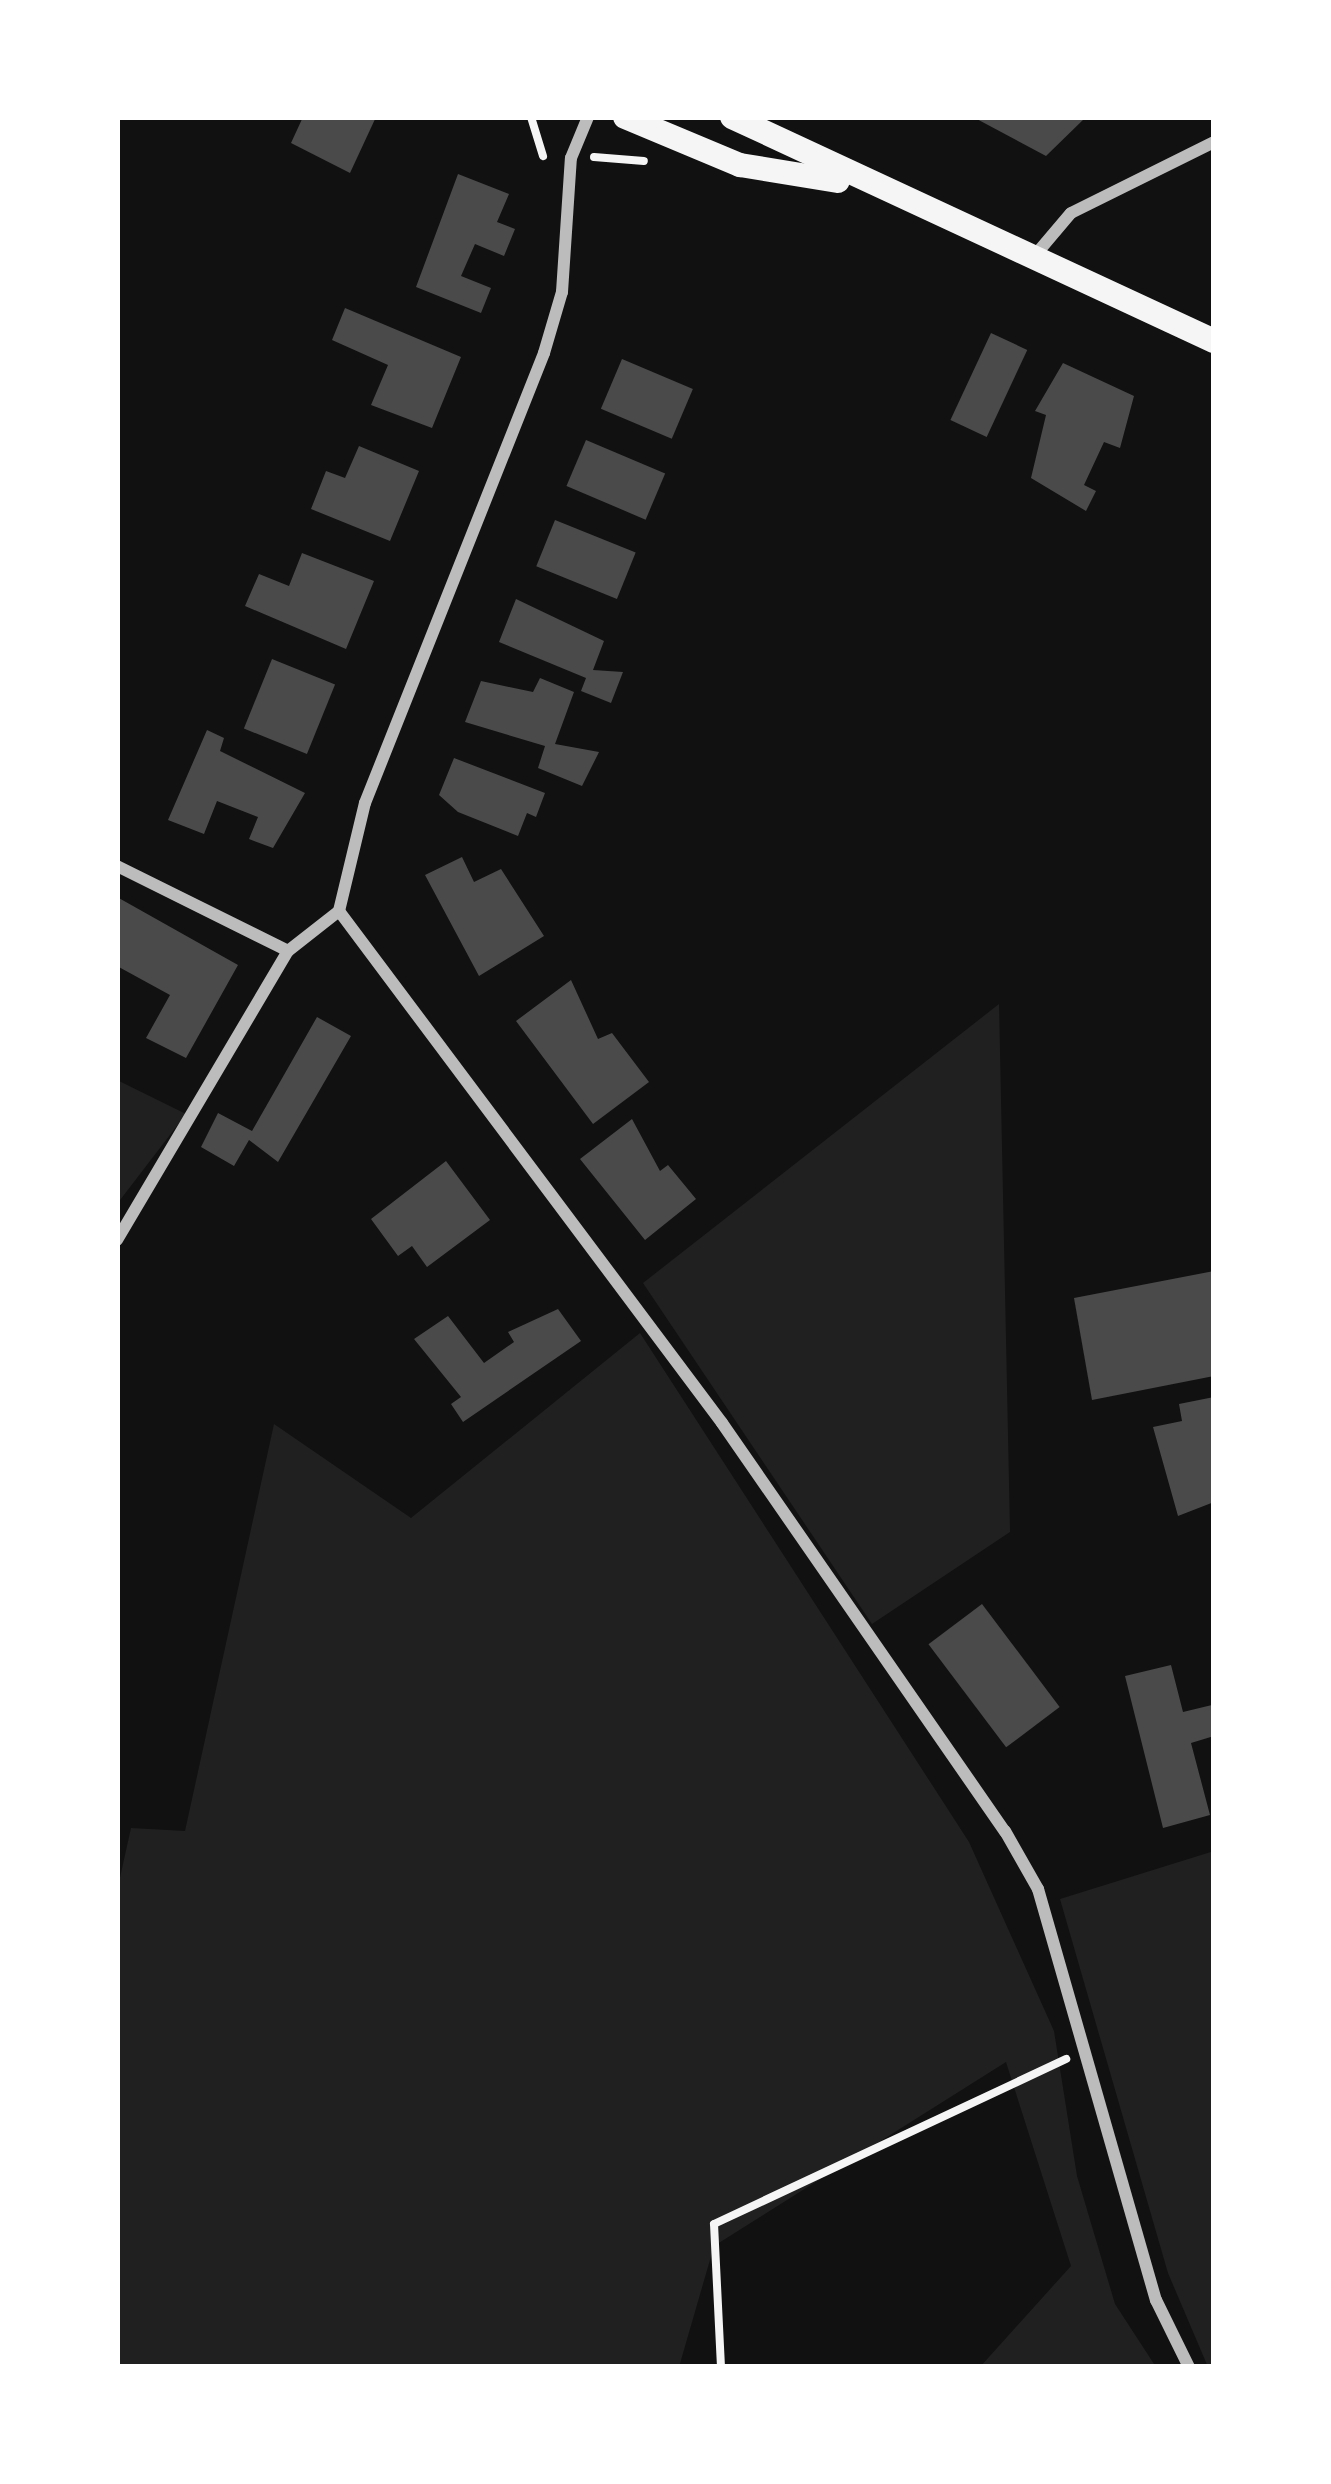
<!DOCTYPE html>
<html>
<head>
<meta charset="utf-8">
<style>
	body { margin:0 }
	#map { position:relative; width:1331px; height:2484px; overflow:hidden; background:#111; font-family:"Open Sans",sans-serif }
	div>[style] { position:absolute }
	[style*='--x'] { left:calc(var(--x)*1px); top:calc(var(--y)*1px); width:calc(var(--w)*1px); rotate:calc(var(--a)*1deg) }
	.green>* { inset:0; background:#202020 }
	.building>* { inset:0; background:#4a4a4a; transform-origin:0 0 }
	.path>* { height:8px; margin:-4px; padding:0 4px; transform-origin:4px; border-radius:4px; background:#f5f5f5 }
	.minor>* { height:12px; margin:-6px; padding:0 6px; transform-origin:6px; border-radius:6px; background:#bcbcbc }
	.secondary>* { height:24px; margin:-12px; padding:0 12px; transform-origin:12px; border-radius:12px; background:#f5f5f5 }
	span { translate:-50% -50%; white-space:nowrap; text-align:center; line-height:1.15; -webkit-text-stroke:9px #fff; paint-order:stroke }
	.frame { position:absolute; inset:0; border:120px solid #fff; pointer-events:none }
</style>
</head>
<body>
<div id="map">
	<div class="green">
		<i style="clip-path:polygon(999px 1004px,1010px 1532px,872px 1624px,643px 1283px)"></i>
		<i style="clip-path:polygon(117px 1080px,186px 1114px,117px 1204px)"></i>
		<i style="clip-path:polygon(640px 1333px,969px 1842px,1054px 2031px,1077px 2176px,1115px 2304px,1156px 2367px,980px 2367px,1071px 2266px,1006px 2062px,714px 2246px,679px 2367px,117px 2367px,117px 1891px,131px 1828px,185px 1831px,274px 1424px,411px 1518px)"></i>
		<i style="clip-path:polygon(1214px 1851px,1214px 2367px,1208px 2367px,1168px 2273px,1060px 1899px)"></i>
	</div>
	<div class="building">
		<i style="clip-path:polygon(303px 117px,376px 117px,350px 173px,291px 143px)"></i>
		<i style="clip-path:polygon(973px 117px,1086px 117px,1046px 156px)"></i>
		<i style="clip-path:polygon(458px 174px,509px 194px,497px 222px,515px 229px,504px 256px,475px 244px,461px 276px,491px 288px,481px 313px,416px 287px)"></i>
		<i style="clip-path:polygon(345px 308px,461px 357px,432px 428px,371px 405px,388px 365px,332px 340px)"></i>
		<i style="left:991px;top:333px;width:40px;height:96px;rotate:25deg"></i>
		<i style="left:622px;top:359px;width:77px;height:54px;rotate:23deg"></i>
		<i style="clip-path:polygon(1063px 363px,1134px 396px,1120px 448px,1104px 442px,1084px 485px,1096px 491px,1086px 511px,1031px 478px,1046px 415px,1035px 411px)"></i>
		<i style="left:586px;top:440px;width:86px;height:50px;rotate:23deg"></i>
		<i style="clip-path:polygon(359px 446px,419px 471px,390px 541px,311px 509px,326px 471px,345px 478px)"></i>
		<i style="left:555px;top:520px;width:87px;height:50px;rotate:22deg"></i>
		<i style="clip-path:polygon(302px 553px,374px 581px,346px 649px,245px 606px,259px 574px,289px 586px)"></i>
		<i style="clip-path:polygon(516px 599px,604px 641px,593px 670px,623px 672px,611px 703px,581px 691px,586px 678px,499px 642px)"></i>
		<i style="left:272px;top:659px;width:68px;height:75px;rotate:22deg"></i>
		<i style="clip-path:polygon(540px 678px,574px 692px,555px 744px,599px 752px,582px 786px,538px 768px,545px 746px,465px 722px,481px 681px,533px 692px)"></i>
		<i style="clip-path:polygon(207px 730px,224px 738px,220px 751px,305px 793px,273px 848px,249px 839px,258px 817px,217px 801px,204px 834px,168px 820px)"></i>
		<i style="clip-path:polygon(454px 758px,545px 793px,536px 817px,527px 813px,518px 836px,458px 812px,439px 795px)"></i>
		<i style="clip-path:polygon(462px 857px,474px 882px,501px 869px,544px 936px,479px 976px,425px 875px)"></i>
		<i style="clip-path:polygon(117px 897px,238px 965px,186px 1058px,146px 1038px,170px 995px,117px 966px)"></i>
		<i style="clip-path:polygon(571px 980px,598px 1039px,612px 1033px,649px 1082px,593px 1124px,516px 1021px)"></i>
		<i style="clip-path:polygon(317px 1017px,351px 1036px,278px 1162px,249px 1140px,234px 1166px,201px 1147px,218px 1113px,252px 1131px)"></i>
		<i style="clip-path:polygon(632px 1119px,660px 1171px,668px 1165px,696px 1199px,645px 1240px,580px 1159px)"></i>
		<i style="clip-path:polygon(446px 1161px,490px 1220px,427px 1267px,412px 1246px,398px 1256px,371px 1219px)"></i>
		<i style="clip-path:polygon(1214px 1271px,1214px 1376px,1092px 1400px,1074px 1298px)"></i>
		<i style="clip-path:polygon(558px 1309px,581px 1341px,463px 1422px,451px 1404px,461px 1397px,414px 1339px,448px 1316px,484px 1363px,514px 1342px,508px 1332px)"></i>
		<i style="clip-path:polygon(1214px 1397px,1214px 1502px,1178px 1516px,1153px 1427px,1182px 1421px,1179px 1404px)"></i>
		<i style="left:982px;top:1604px;width:129px;height:67px;rotate:53deg"></i>
		<i style="clip-path:polygon(1171px 1665px,1183px 1712px,1212px 1705px,1214px 1688px,1214px 1736px,1191px 1743px,1210px 1815px,1163px 1828px,1125px 1676px)"></i>
	</div>
	<div class="path">
		<i style="--x:531;--y:117;--w:41;--a:72.9"></i>
		<i style="--x:594;--y:157;--w:50;--a:4.6"></i>
		<i style="--x:721;--y:2367;--w:143;--a:-92.8"></i>
		<i style="--x:714;--y:2224;--w:389;--a:-25.1"></i>
	</div>
	<div class="minor">
		<i style="--x:1032;--y:259;--w:60;--a:-49.7"></i>
		<i style="--x:1071;--y:213;--w:160;--a:-26.4"></i>
		<i style="--x:117;--y:866;--w:191;--a:26.4"></i>
		<i style="--x:339;--y:911;--w:639;--a:53.2"></i>
		<i style="--x:722;--y:1423;--w:497;--a:55.3"></i>
		<i style="--x:1005;--y:1831;--w:67;--a:60.4"></i>
		<i style="--x:1038;--y:1889;--w:428;--a:74"></i>
		<i style="--x:1156;--y:2300;--w:75;--a:63.8"></i>
		<i style="--x:117;--y:1240;--w:336;--a:-59.4"></i>
		<i style="--x:288;--y:951;--w:65;--a:-38.1"></i>
		<i style="--x:339;--y:911;--w:111;--a:-76.5"></i>
		<i style="--x:365;--y:803;--w:484;--a:-68.3"></i>
		<i style="--x:544;--y:353;--w:64;--a:-73.6"></i>
		<i style="--x:562;--y:292;--w:134;--a:-86.2"></i>
		<i style="--x:571;--y:158;--w:44;--a:-67.5"></i>
	</div>
	<div class="secondary">
		<i style="--x:625;--y:117;--w:125;--a:22.7"></i>
		<i style="--x:740;--y:165;--w:99;--a:9.3"></i>
		<i style="--x:732;--y:117;--w:532;--a:24.93"></i>
	</div>
	<div class="frame"></div>
</div>
</body>
</html>
